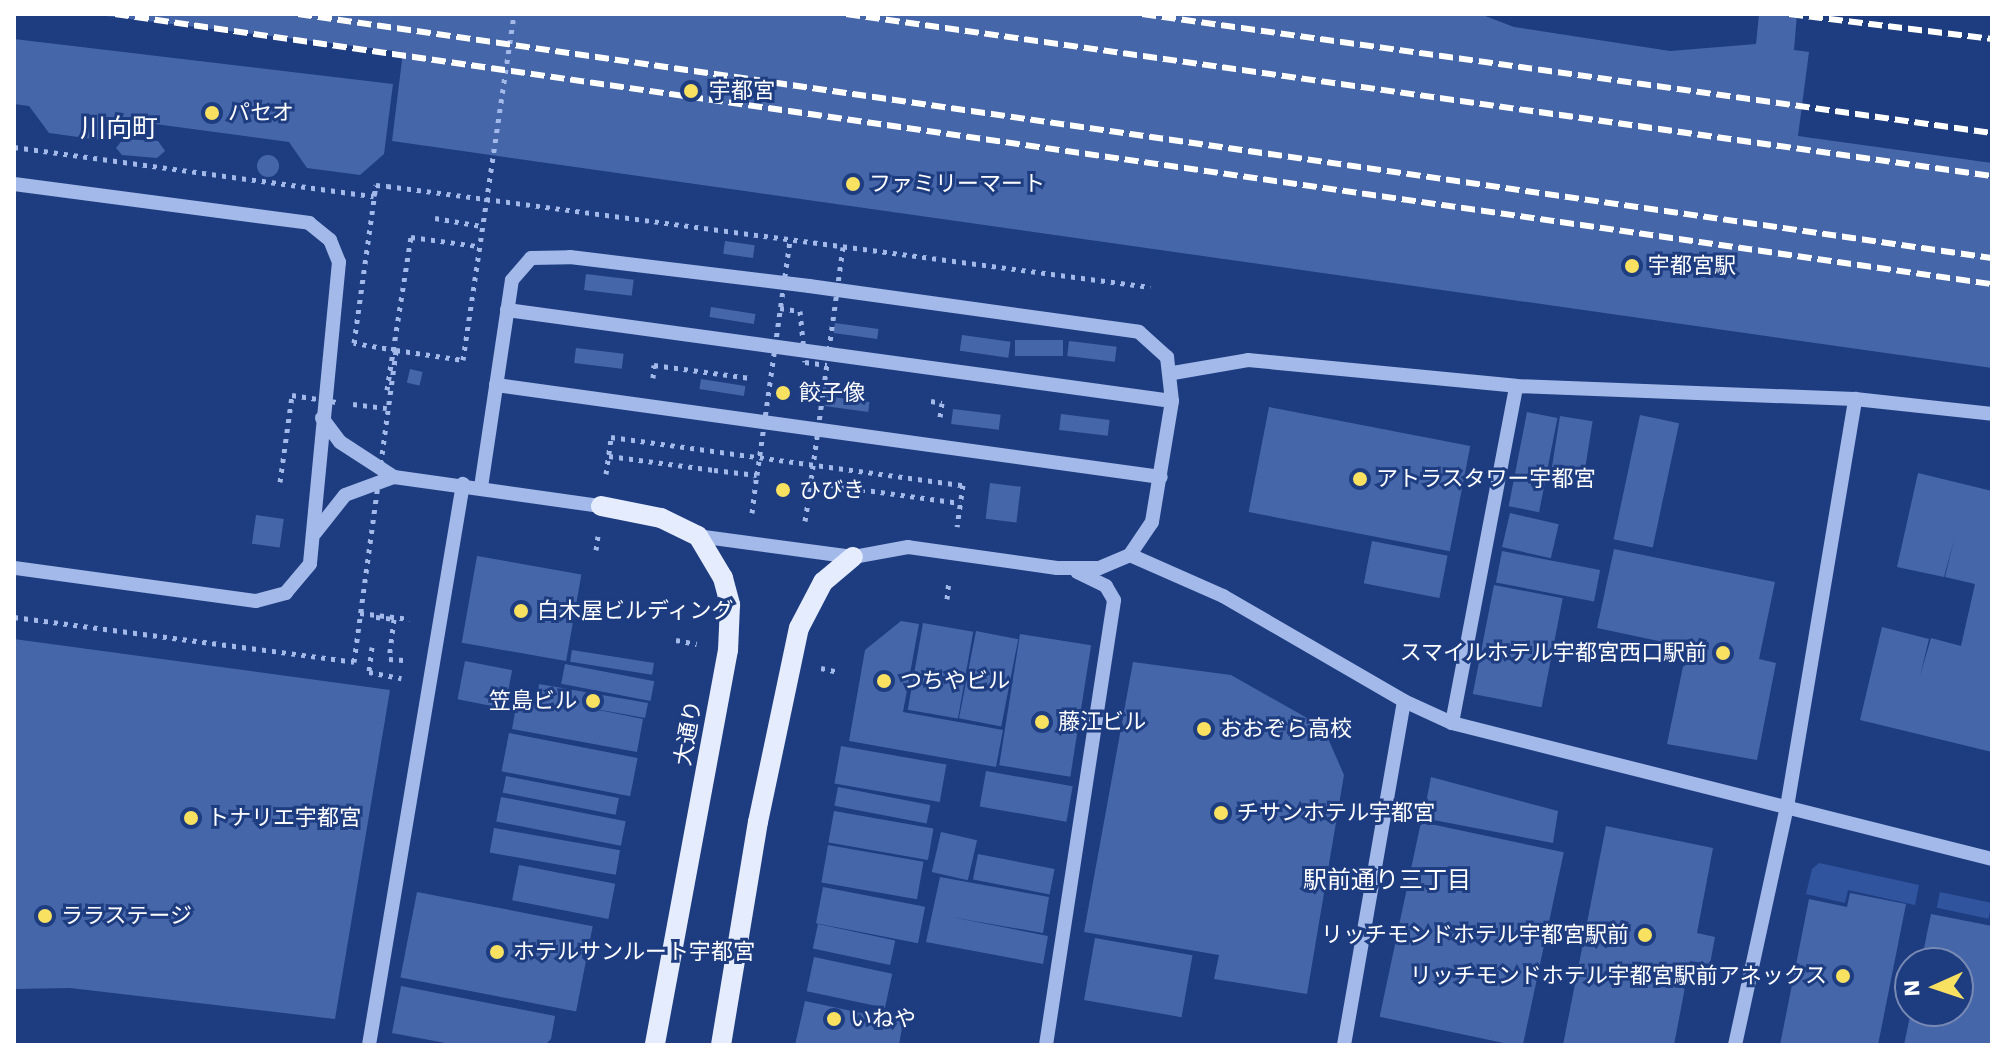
<!DOCTYPE html>
<html>
<head>
<meta charset="utf-8">
<style>
	body { margin:0 }
	#map { position:relative; width:2006px; height:1059px; overflow:hidden; background:#1e3c80; font-family:"Work Sans","Noto Sans JP",sans-serif }
	div>[style] { position:absolute }
	[style*='--x'] { left:calc(var(--x)*1px); top:calc(var(--y)*1px); width:calc(var(--w)*1px); rotate:calc(var(--a)*1deg) }
	.green>* { inset:0; background:#31549f; transform-origin:0 0 }
	.building>* { inset:0; background:#4666aa; transform-origin:0 0 }
	.round { border-radius:50% }
	.path>* { height:5px; margin-top:-2.5px; transform-origin:0; background:repeating-linear-gradient(90deg,#a2b9e9 0 4px,transparent 0 10px) }
	.minor>* { height:14px; margin:-7px; padding:0 7px; transform-origin:7px; border-radius:7px; background:#a2b9e9 }
	.major>* { height:20px; margin:-10px; padding:0 10px; transform-origin:10px; border-radius:10px; background:#e5ecfe }
	.rail>* { height:6px; margin-top:-3px; transform-origin:0; background:repeating-linear-gradient(90deg,#fff 0 14px,transparent 0 20px) }
	.path-bridge>* { height:5px; margin-top:-2.5px; transform-origin:0; background:repeating-linear-gradient(90deg,#a2b9e9 0 4px,transparent 0 10px) }
	.dots>* { width:22px; height:22px; translate:-50% -50%; box-sizing:border-box; border:4px solid #1e3c80; border-radius:50% }
	span { translate:-50% -50%; white-space:nowrap; text-align:center; line-height:1.15; -webkit-text-stroke:6px #1e3c80; paint-order:stroke }
	.poi-label { font-size:22px; color:#fff }
	.left { translate:0 -50%; text-align:left }
	.right { translate:-100% -50%; text-align:right }
	.street-label { font-size:22px; color:#fff }
	.neighbourhood-label { font-size:24px; color:#fff }
	.quarter-label { font-size:26px; color:#fff }
	.frame { position:absolute; inset:0; border:16px solid #fff; pointer-events:none }
	.north { position:absolute; left:1894px; top:947px; width:80px; height:80px; box-sizing:border-box; background:#1e3c80; border:2px solid #788ab3; border-radius:50%; rotate:267deg; font-size:22px; font-weight:700; line-height:32px; text-align:center; color:#fff }
	.north::after { content:''; display:block; margin:auto; width:28px; height:36px; background:#f8e061; clip-path:polygon(50% 0,100% 100%,50% 72%,0 100%) }
</style>
</head>
<body>
<div id="map">
	<div class="green">
		<i style="clip-path:polygon(1819px 863px,1919px 885px,1915px 905px,1848px 890px,1845px 903px,1806px 894px,1812px 869px)"></i>
		<i style="left:1940px;top:892px;width:53px;height:16px;rotate:12deg"></i>
	</div>
	<div class="building">
		<i style="clip-path:polygon(1480px 14px,1514px 27px,1670px 51px,1756px 44px,1759px 14px,1797px 14px,1794px 50px,1809px 52px,1798px 136px,1992px 163px,1992px 368px,392px 141px,403px 52px,106px 16px)"></i>
		<i style="clip-path:polygon(14px 39px,393px 84px,384px 154px,360px 175px,307px 168px,289px 142px,125px 120px,100px 140px,49px 133px,29px 106px,14px 104px)"></i>
		<i style="clip-path:polygon(123px 139px,158px 141px,165px 151px,157px 158px,122px 155px,116px 148px)"></i>
		<i class="round" style="left:257px;top:155px;width:22px;height:22px"></i>
		<i style="left:725px;top:241px;width:30px;height:13px;rotate:8deg"></i>
		<i style="left:586px;top:274px;width:48px;height:16px;rotate:7deg"></i>
		<i style="left:711px;top:307px;width:45px;height:10px;rotate:9deg"></i>
		<i style="left:835px;top:323px;width:44px;height:10px;rotate:8deg"></i>
		<i style="left:962px;top:335px;width:49px;height:16px;rotate:8deg"></i>
		<i style="left:1063px;top:340px;width:16px;height:48px;rotate:90deg"></i>
		<i style="left:1069px;top:341px;width:48px;height:15px;rotate:7deg"></i>
		<i style="left:576px;top:348px;width:48px;height:15px;rotate:7deg"></i>
		<i style="left:410px;top:369px;width:13px;height:14px;rotate:13deg"></i>
		<i style="left:701px;top:379px;width:45px;height:10px;rotate:9deg"></i>
		<i style="left:826px;top:396px;width:44px;height:10px;rotate:8deg"></i>
		<i style="left:1269px;top:407px;width:205px;height:107px;rotate:11deg"></i>
		<i style="left:953px;top:409px;width:48px;height:15px;rotate:7deg"></i>
		<i style="left:1527px;top:412px;width:31px;height:96px;rotate:11deg"></i>
		<i style="left:1061px;top:414px;width:49px;height:16px;rotate:7deg"></i>
		<i style="left:1640px;top:415px;width:40px;height:127px;rotate:12deg"></i>
		<i style="left:1560px;top:416px;width:33px;height:66px;rotate:9deg"></i>
		<i style="clip-path:polygon(1918px 473px,1992px 491px,1992px 752px,1860px 720px,1882px 627px,1929px 639px,1920px 676px,1931px 638px,1961px 646px,1975px 584px,1945px 577px,1954px 540px,1944px 577px,1897px 567px)"></i>
		<i style="left:990px;top:483px;width:31px;height:36px;rotate:7deg"></i>
		<i style="left:1510px;top:513px;width:50px;height:35px;rotate:13deg"></i>
		<i style="left:256px;top:515px;width:28px;height:29px;rotate:8deg"></i>
		<i style="left:1372px;top:541px;width:77px;height:43px;rotate:11deg"></i>
		<i style="clip-path:polygon(1614px 549px,1775px 582px,1759px 659px,1776px 663px,1757px 760px,1667px 744px,1687px 647px,1597px 628px)"></i>
		<i style="left:1502px;top:551px;width:100px;height:32px;rotate:11deg"></i>
		<i style="left:477px;top:556px;width:106px;height:88px;rotate:10deg"></i>
		<i style="left:1494px;top:585px;width:70px;height:111px;rotate:11deg"></i>
		<i style="clip-path:polygon(901px 621px,919px 624px,903px 712px,1003px 730px,996px 767px,849px 741px,865px 650px)"></i>
		<i style="left:923px;top:623px;width:51px;height:88px;rotate:10deg"></i>
		<i style="left:976px;top:631px;width:43px;height:89px;rotate:11deg"></i>
		<i style="left:1020px;top:634px;width:72px;height:133px;rotate:9deg"></i>
		<i style="clip-path:polygon(14px 639px,390px 690px,335px 1019px,70px 988px,14px 989px)"></i>
		<i style="left:572px;top:650px;width:83px;height:12px;rotate:9deg"></i>
		<i style="left:465px;top:661px;width:48px;height:39px;rotate:11deg"></i>
		<i style="clip-path:polygon(1133px 662px,1231px 675px,1323px 727px,1344px 775px,1307px 994px,1214px 979px,1219px 955px,1084px 932px)"></i>
		<i style="left:565px;top:664px;width:91px;height:20px;rotate:11deg"></i>
		<i style="clip-path:polygon(539px 684px,648px 703px,645px 718px,574px 705px,643px 719px,637px 752px,512px 729px,518px 696px,537px 700px)"></i>
		<i style="left:509px;top:733px;width:131px;height:39px;rotate:11deg"></i>
		<i style="left:841px;top:746px;width:107px;height:38px;rotate:10deg"></i>
		<i style="left:986px;top:771px;width:88px;height:36px;rotate:10deg"></i>
		<i style="left:506px;top:776px;width:115px;height:17px;rotate:11deg"></i>
		<i style="clip-path:polygon(1431px 777px,1558px 811px,1553px 843px,1423px 818px)"></i>
		<i style="left:838px;top:787px;width:94px;height:19px;rotate:11deg"></i>
		<i style="left:501px;top:797px;width:127px;height:25px;rotate:11deg"></i>
		<i style="left:834px;top:811px;width:101px;height:32px;rotate:10deg"></i>
		<i style="left:1421px;top:822px;width:146px;height:199px;rotate:12deg"></i>
		<i style="clip-path:polygon(1606px 826px,1713px 848px,1697px 933px,1715px 937px,1710px 964px,1690px 961px,1674px 1045px,1563px 1045px)"></i>
		<i style="left:494px;top:828px;width:128px;height:25px;rotate:10deg"></i>
		<i style="left:941px;top:832px;width:37px;height:41px;rotate:13deg"></i>
		<i style="left:828px;top:845px;width:97px;height:38px;rotate:10deg"></i>
		<i style="left:978px;top:854px;width:78px;height:26px;rotate:11deg"></i>
		<i style="left:519px;top:865px;width:98px;height:36px;rotate:11deg"></i>
		<i style="clip-path:polygon(940px 877px,1049px 897px,1043px 933px,951px 917px,1048px 936px,1043px 964px,926px 942px)"></i>
		<i style="left:823px;top:887px;width:104px;height:37px;rotate:11deg"></i>
		<i style="left:417px;top:892px;width:179px;height:87px;rotate:11deg"></i>
		<i style="clip-path:polygon(1850px 893px,1906px 904px,1878px 1045px,1780px 1045px,1809px 899px,1847px 907px)"></i>
		<i style="clip-path:polygon(1931px 914px,1992px 926px,1992px 1045px,1904px 1045px,1911px 1011px,1958px 1011px,1958px 963px,1921px 963px)"></i>
		<i style="left:818px;top:924px;width:79px;height:25px;rotate:12deg"></i>
		<i style="left:1095px;top:938px;width:99px;height:63px;rotate:10deg"></i>
		<i style="left:814px;top:957px;width:80px;height:35px;rotate:12deg"></i>
		<i style="clip-path:polygon(401px 986px,555px 1016px,551px 1039px,545px 1045px,456px 1045px,392px 1033px)"></i>
		<i style="clip-path:polygon(805px 1001px,903px 1022px,899px 1045px,795px 1045px)"></i>
	</div>
	<div class="path">
		<i style="--x:14;--y:147;--w:363;--a:7.8"></i>
		<i style="--x:374;--y:196;--w:11;--a:-80"></i>
		<i style="--x:376;--y:185;--w:11;--a:5"></i>
		<i style="--x:387;--y:186;--w:770;--a:7.54"></i>
		<i style="--x:435;--y:218;--w:47;--a:9.9"></i>
		<i style="--x:396;--y:350;--w:68;--a:8.5"></i>
		<i style="--x:463;--y:360;--w:350;--a:-81.6"></i>
		<i style="--x:653;--y:378;--w:13;--a:-86"></i>
		<i style="--x:654;--y:365;--w:97;--a:7.7"></i>
		<i style="--x:387;--y:390;--w:155;--a:-81.1"></i>
		<i style="--x:411;--y:237;--w:68;--a:7.7"></i>
		<i style="--x:931;--y:401;--w:11;--a:10"></i>
		<i style="--x:942;--y:403;--w:14;--a:98"></i>
		<i style="--x:353;--y:404;--w:34;--a:7"></i>
		<i style="--x:609;--y:456;--w:106;--a:7.6"></i>
		<i style="--x:606;--y:474;--w:37;--a:-82"></i>
		<i style="--x:611;--y:437;--w:355;--a:7.8"></i>
		<i style="--x:963;--y:485;--w:42;--a:98.1"></i>
		<i style="--x:280;--y:482;--w:88;--a:-82.1"></i>
		<i style="--x:851;--y:488;--w:110;--a:7.8"></i>
		<i style="--x:752;--y:513;--w:38;--a:-83"></i>
		<i style="--x:805;--y:521;--w:39;--a:-81"></i>
		<i style="--x:596;--y:550;--w:14;--a:-82"></i>
		<i style="--x:947;--y:599;--w:19;--a:-84"></i>
		<i style="--x:360;--y:613;--w:50;--a:6.8"></i>
		<i style="--x:376;--y:617;--w:18;--a:6"></i>
		<i style="--x:394;--y:619;--w:40;--a:97.1"></i>
		<i style="--x:389;--y:659;--w:15;--a:4"></i>
		<i style="--x:676;--y:640;--w:21;--a:11"></i>
		<i style="--x:372;--y:647;--w:25;--a:97"></i>
		<i style="--x:369;--y:672;--w:33;--a:11"></i>
		<i style="--x:821;--y:668;--w:18;--a:13"></i>
	</div>
	<div class="minor">
		<i style="--x:14;--y:184;--w:298;--a:7.5"></i>
		<i style="--x:309;--y:223;--w:27;--a:39"></i>
		<i style="--x:330;--y:240;--w:24;--a:68"></i>
		<i style="--x:339;--y:262;--w:303;--a:95.5"></i>
		<i style="--x:310;--y:564;--w:38;--a:130"></i>
		<i style="--x:286;--y:593;--w:31;--a:165"></i>
		<i style="--x:256;--y:601;--w:244;--a:-172.2"></i>
		<i style="--x:507;--y:310;--w:671;--a:7.79"></i>
		<i style="--x:1173;--y:373;--w:76;--a:-9.8"></i>
		<i style="--x:1248;--y:360;--w:269;--a:5.5"></i>
		<i style="--x:1516;--y:386;--w:339;--a:2.2"></i>
		<i style="--x:1855;--y:399;--w:138;--a:6.2"></i>
		<i style="--x:496;--y:385;--w:671;--a:7.88"></i>
		<i style="--x:322;--y:418;--w:30;--a:53"></i>
		<i style="--x:340;--y:442;--w:64;--a:32.9"></i>
		<i style="--x:481;--y:487;--w:209;--a:-81.5"></i>
		<i style="--x:512;--y:280;--w:29;--a:-49"></i>
		<i style="--x:531;--y:258;--w:39;--a:-1"></i>
		<i style="--x:570;--y:257;--w:241;--a:6.9"></i>
		<i style="--x:809;--y:286;--w:333;--a:7.9"></i>
		<i style="--x:1139;--y:332;--w:38;--a:42"></i>
		<i style="--x:1167;--y:357;--w:44;--a:83.5"></i>
		<i style="--x:1172;--y:401;--w:123;--a:99.4"></i>
		<i style="--x:1152;--y:522;--w:40;--a:124"></i>
		<i style="--x:1130;--y:555;--w:34;--a:157"></i>
		<i style="--x:1099;--y:568;--w:42;--a:180"></i>
		<i style="--x:1057;--y:568;--w:150;--a:-172"></i>
		<i style="--x:908;--y:547;--w:56;--a:169.7"></i>
		<i style="--x:853;--y:557;--w:156;--a:-172.3"></i>
		<i style="--x:315;--y:533;--w:48;--a:-51.7"></i>
		<i style="--x:345;--y:495;--w:52;--a:-20.2"></i>
		<i style="--x:394;--y:477;--w:209;--a:8"></i>
		<i style="--x:1130;--y:555;--w:102;--a:23.8"></i>
		<i style="--x:1223;--y:596;--w:209;--a:30.1"></i>
		<i style="--x:1404;--y:701;--w:53;--a:24.6"></i>
		<i style="--x:1452;--y:723;--w:557;--a:14.14"></i>
		<i style="--x:1452;--y:723;--w:343;--a:-79.2"></i>
		<i style="--x:369;--y:1045;--w:569;--a:-80.49"></i>
		<i style="--x:1046;--y:1045;--w:450;--a:-81.3"></i>
		<i style="--x:1114;--y:600;--w:16;--a:-120"></i>
		<i style="--x:1106;--y:586;--w:32;--a:-154"></i>
		<i style="--x:1344;--y:1045;--w:349;--a:-80.1"></i>
		<i style="--x:1735;--y:1045;--w:244;--a:-77.7"></i>
		<i style="--x:1787;--y:807;--w:414;--a:-80.5"></i>
	</div>
	<div class="major">
		<i style="--x:601;--y:506;--w:61;--a:11.3"></i>
		<i style="--x:661;--y:518;--w:41;--a:25.9"></i>
		<i style="--x:698;--y:536;--w:49;--a:59.2"></i>
		<i style="--x:723;--y:578;--w:28;--a:75"></i>
		<i style="--x:730;--y:605;--w:45;--a:92.5"></i>
		<i style="--x:728;--y:650;--w:402;--a:100.5"></i>
		<i style="--x:721;--y:1045;--w:226;--a:-80.6"></i>
		<i style="--x:758;--y:822;--w:198;--a:-78.1"></i>
		<i style="--x:799;--y:628;--w:52;--a:-62.4"></i>
		<i style="--x:823;--y:582;--w:39;--a:-40"></i>
	</div>
	<div class="rail">
		<i style="--x:115;--y:14;--w:1896;--a:8.19"></i>
		<i style="--x:298;--y:14;--w:1711;--a:8.2"></i>
		<i style="--x:846;--y:14;--w:1157;--a:8.05"></i>
		<i style="--x:1142;--y:14;--w:858;--a:7.97"></i>
		<i style="--x:1789;--y:14;--w:205;--a:7"></i>
	</div>
	<div class="path-bridge">
		<i style="--x:843;--y:247;--w:237;--a:97.8"></i>
		<i style="--x:811;--y:482;--w:40;--a:8.5"></i>
		<i style="--x:780;--y:308;--w:20;--a:9"></i>
		<i style="--x:800;--y:311;--w:51;--a:84.4"></i>
		<i style="--x:805;--y:362;--w:22;--a:8"></i>
		<i style="--x:292;--y:395;--w:45;--a:9"></i>
		<i style="--x:714;--y:470;--w:43;--a:6.6"></i>
		<i style="--x:757;--y:475;--w:238;--a:-82"></i>
		<i style="--x:14;--y:617;--w:343;--a:7.5"></i>
		<i style="--x:354;--y:662;--w:315;--a:-82.3"></i>
		<i style="--x:396;--y:350;--w:43;--a:-170.5"></i>
		<i style="--x:354;--y:343;--w:160;--a:-82.1"></i>
	</div>
	<div class="dots">
		<i style="left:691px;top:91px;background:#f8e061"></i>
		<i style="left:212px;top:113px;background:#f8e061"></i>
		<i style="left:853px;top:184px;background:#f8e061"></i>
		<i style="left:1632px;top:266px;background:#f8e061"></i>
		<i style="left:783px;top:393px;background:#f8e061"></i>
		<i style="left:1360px;top:479px;background:#f8e061"></i>
		<i style="left:783px;top:490px;background:#f8e061"></i>
		<i style="left:521px;top:611px;background:#f8e061"></i>
		<i style="left:1723px;top:653px;background:#f8e061"></i>
		<i style="left:884px;top:681px;background:#f8e061"></i>
		<i style="left:593px;top:701px;background:#f8e061"></i>
		<i style="left:1042px;top:722px;background:#f8e061"></i>
		<i style="left:1204px;top:729px;background:#f8e061"></i>
		<i style="left:1221px;top:813px;background:#f8e061"></i>
		<i style="left:191px;top:818px;background:#f8e061"></i>
		<i style="left:45px;top:916px;background:#f8e061"></i>
		<i style="left:1645px;top:935px;background:#f8e061"></i>
		<i style="left:497px;top:952px;background:#f8e061"></i>
		<i style="left:1843px;top:976px;background:#f8e061"></i>
		<i style="left:834px;top:1019px;background:#f8e061"></i>
	</div>
	<div class="poi-label">
		<span class="left" style="left:709px;top:91px">宇都宮</span>
		<span class="left" style="left:228px;top:113px">パセオ</span>
		<span class="left" style="left:869px;top:184px">ファミリーマート</span>
		<span class="left" style="left:1648px;top:266px">宇都宮駅</span>
		<span class="left" style="left:799px;top:393px">餃子像</span>
		<span class="left" style="left:1376px;top:479px">アトラスタワー宇都宮</span>
		<span class="left" style="left:799px;top:490px">ひびき</span>
		<span class="left" style="left:537px;top:611px">白木屋ビルディング</span>
		<span class="right" style="left:1707px;top:653px">スマイルホテル宇都宮西口駅前</span>
		<span class="left" style="left:900px;top:681px">つちやビル</span>
		<span class="right" style="left:577px;top:701px">笠島ビル</span>
		<span class="left" style="left:1058px;top:722px">藤江ビル</span>
		<span class="left" style="left:1220px;top:729px">おおぞら高校</span>
		<span class="left" style="left:1237px;top:813px">チサンホテル宇都宮</span>
		<span class="left" style="left:207px;top:818px">トナリエ宇都宮</span>
		<span class="left" style="left:61px;top:916px">ララステージ</span>
		<span class="right" style="left:1629px;top:935px">リッチモンドホテル宇都宮駅前</span>
		<span class="left" style="left:513px;top:952px">ホテルサンルート宇都宮</span>
		<span class="right" style="left:1827px;top:976px">リッチモンドホテル宇都宮駅前アネックス</span>
		<span class="left" style="left:850px;top:1019px">いねや</span>
	</div>
	<div class="street-label">
		<span style="left:688px;top:733px;rotate:-80deg">大通り</span>
	</div>
	<div class="neighbourhood-label">
		<span style="left:1387px;top:881px">駅前通り三丁目</span>
	</div>
	<div class="quarter-label">
		<span style="left:119px;top:129px">川向町</span>
	</div>
	<div class="frame"></div>
	<div class="north">N</div>
</div>
</body>
</html>
